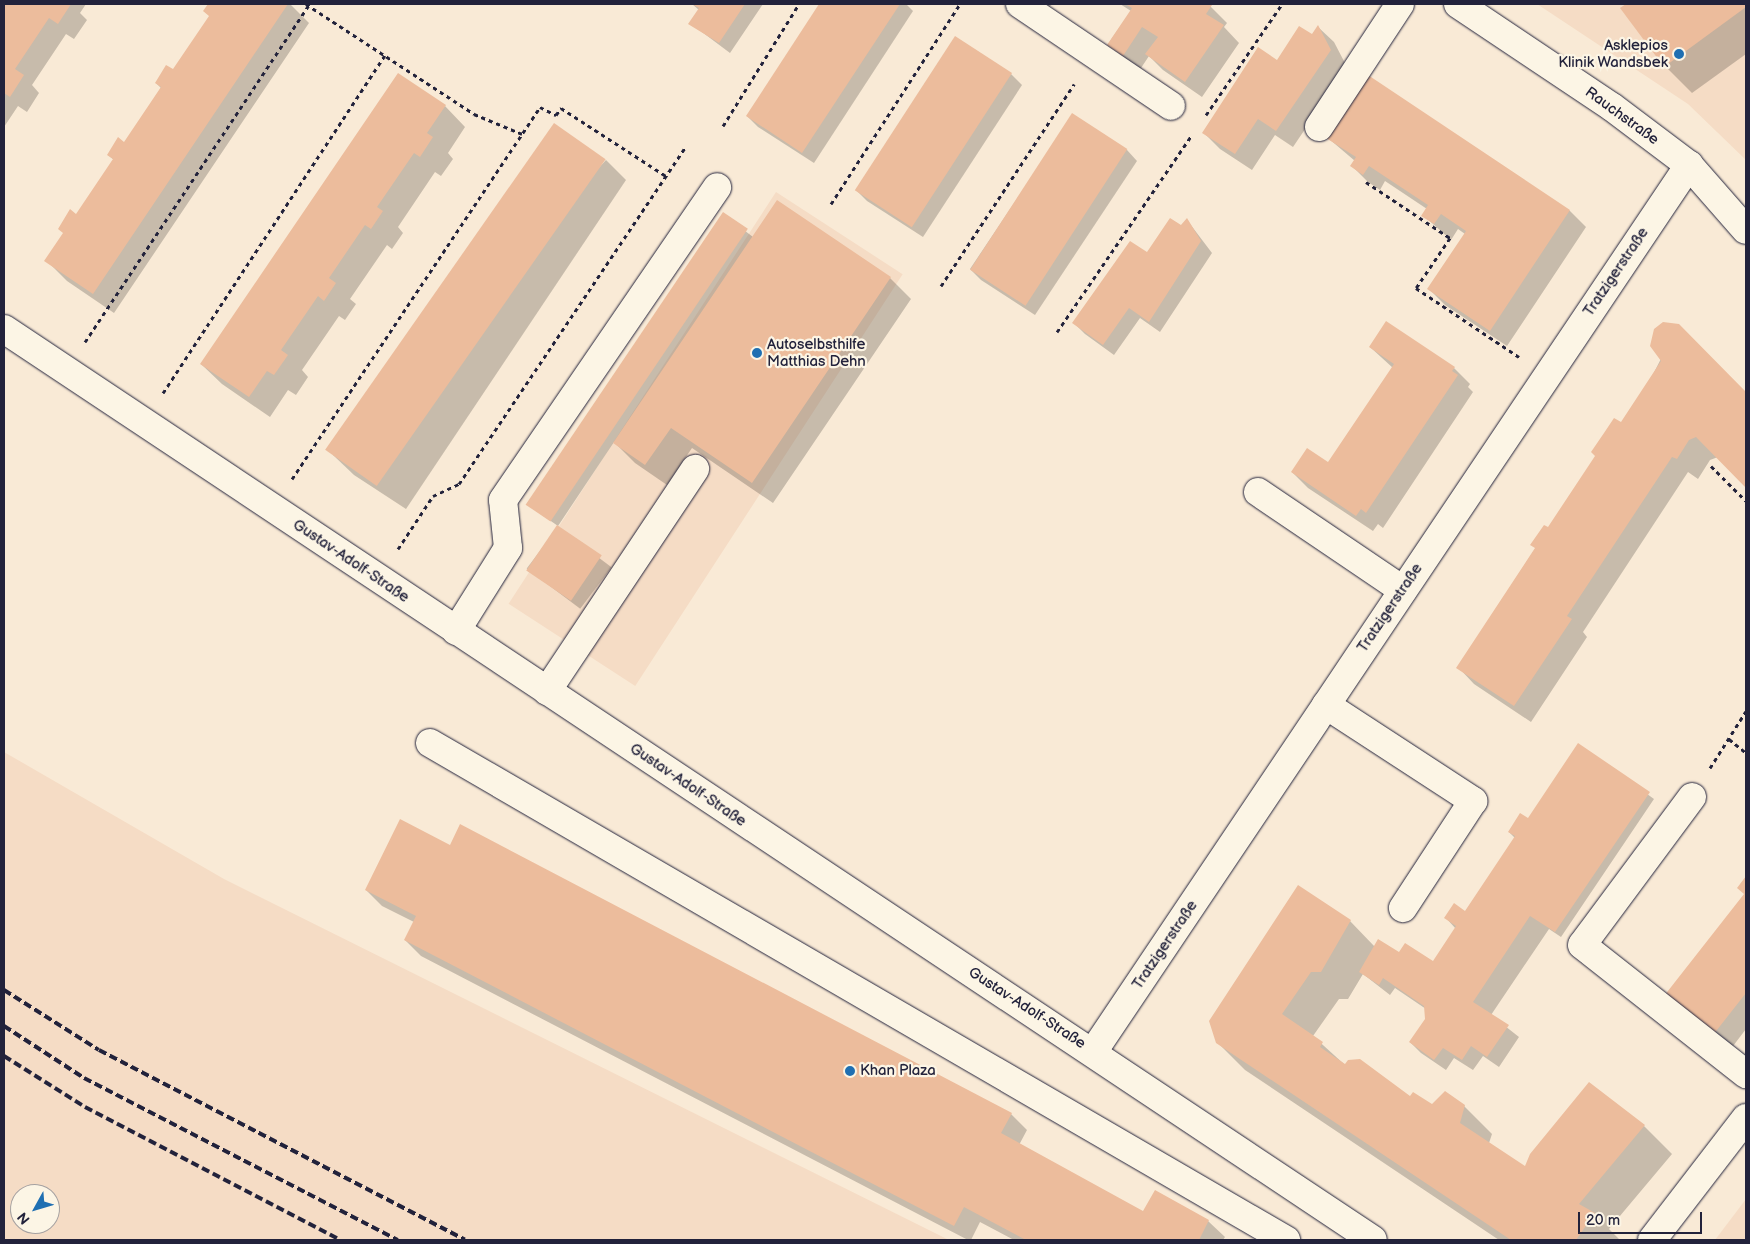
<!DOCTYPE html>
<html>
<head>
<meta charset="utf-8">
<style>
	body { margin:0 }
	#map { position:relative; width:1750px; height:1244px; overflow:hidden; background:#f9ead6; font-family:"Balsamiq Sans",sans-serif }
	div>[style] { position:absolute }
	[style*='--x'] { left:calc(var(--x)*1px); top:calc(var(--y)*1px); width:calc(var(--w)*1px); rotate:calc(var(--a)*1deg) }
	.built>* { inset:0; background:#f5dcc5; transform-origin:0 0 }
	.shadow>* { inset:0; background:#0003; transform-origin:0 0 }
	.building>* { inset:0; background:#ecbc9c; transform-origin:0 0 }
	.path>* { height:3px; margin-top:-1.5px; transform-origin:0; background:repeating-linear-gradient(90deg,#22223b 0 4px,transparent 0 8px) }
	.roads { filter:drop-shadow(0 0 1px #22223b) drop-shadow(0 0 1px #22223b) }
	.minor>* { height:28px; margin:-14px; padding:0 14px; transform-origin:14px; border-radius:14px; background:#fcf5e5 }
	.rail>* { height:4px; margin-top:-2px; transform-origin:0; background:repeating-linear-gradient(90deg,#22223b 0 8px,transparent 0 12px) }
	.dots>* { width:14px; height:14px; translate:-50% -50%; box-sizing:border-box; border:2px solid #fcf5e5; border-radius:50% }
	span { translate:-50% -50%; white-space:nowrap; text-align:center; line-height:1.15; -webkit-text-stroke:4.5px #fcf5e5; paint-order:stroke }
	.poi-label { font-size:15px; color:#22223b }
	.right { translate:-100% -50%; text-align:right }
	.left { translate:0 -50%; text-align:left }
	.street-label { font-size:15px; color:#22223b }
	.frame { position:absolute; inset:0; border:5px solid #22223b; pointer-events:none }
	.north { position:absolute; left:10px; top:1184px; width:50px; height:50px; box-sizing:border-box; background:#fcf5e5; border:1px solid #a5a1a1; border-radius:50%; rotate:231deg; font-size:14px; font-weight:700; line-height:20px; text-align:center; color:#22223b }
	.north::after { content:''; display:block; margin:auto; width:18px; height:22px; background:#1f6fb2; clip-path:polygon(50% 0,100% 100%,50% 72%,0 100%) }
	.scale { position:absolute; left:1578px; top:1212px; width:124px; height:22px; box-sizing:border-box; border:2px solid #22223b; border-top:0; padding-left:6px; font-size:15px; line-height:18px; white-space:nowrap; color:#22223b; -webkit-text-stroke:4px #fcf5e5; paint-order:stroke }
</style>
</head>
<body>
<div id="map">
	<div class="built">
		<i style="clip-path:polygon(1537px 4px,1746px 4px,1746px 160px,1688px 104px)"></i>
		<i style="left:776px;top:192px;width:151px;height:491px;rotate:33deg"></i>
		<i style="clip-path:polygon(evenodd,4px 752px,224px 879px,949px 1240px,4px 1240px,4px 752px,20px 1194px,50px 1194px,50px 1224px,20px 1224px,20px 1194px)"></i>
		<i style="clip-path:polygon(1746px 1199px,1746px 1240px,1715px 1240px)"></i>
	</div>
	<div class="shadow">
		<i style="clip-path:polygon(4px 4px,86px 4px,80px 13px,87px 20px,74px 39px,66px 34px,32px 85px,39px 93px,27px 112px,18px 106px,4px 127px)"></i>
		<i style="clip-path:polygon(209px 4px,290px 4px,309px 23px,114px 313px,67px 281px,46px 260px,114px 160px,108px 155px,125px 143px,161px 88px,156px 83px,173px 71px,210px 16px,204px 11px)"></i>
		<i style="clip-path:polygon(692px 4px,763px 4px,730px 53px,690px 23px,699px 10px)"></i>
		<i style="clip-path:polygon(820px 4px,906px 4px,913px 11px,814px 163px,758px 127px,747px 116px)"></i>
		<i style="clip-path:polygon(1038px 4px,1052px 4px,1047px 10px)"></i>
		<i style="clip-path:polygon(1120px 4px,1208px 4px,1227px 23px,1224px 27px,1239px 43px,1202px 97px,1163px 70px,1149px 56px,1139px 71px,1108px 44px,1131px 11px)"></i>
		<i style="clip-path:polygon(1628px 4px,1746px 4px,1746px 54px,1692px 93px,1665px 66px,1622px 9px)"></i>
		<i style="clip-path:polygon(1318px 27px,1334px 42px,1347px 67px,1293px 147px,1275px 135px,1252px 170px,1220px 149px,1204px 133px,1278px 61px,1312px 35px)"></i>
		<i style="clip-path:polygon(1011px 74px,1022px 85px,923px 237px,867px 201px,856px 190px)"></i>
		<i style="clip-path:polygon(1368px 77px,1570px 211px,1586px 227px,1507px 346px,1445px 305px,1429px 289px,1465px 234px,1458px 229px,1451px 240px,1423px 215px,1427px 209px,1385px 181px,1380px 190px,1368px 182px,1352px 166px,1355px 161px,1328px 138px)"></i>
		<i style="clip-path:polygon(445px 106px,465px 127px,448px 153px,453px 159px,441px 176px,435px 172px,398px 227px,403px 233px,392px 249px,387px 245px,350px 299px,356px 304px,345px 320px,339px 316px,302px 370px,308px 377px,296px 395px,288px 390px,270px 417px,222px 384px,201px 364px)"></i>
		<i style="clip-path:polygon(1073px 115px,1127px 150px,1137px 161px,1035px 315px,981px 280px,970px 269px)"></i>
		<i style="clip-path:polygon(606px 160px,626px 180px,406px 509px,354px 475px,333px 455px)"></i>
		<i style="clip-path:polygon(723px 214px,753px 237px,890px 278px,911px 299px,773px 503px,692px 448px,667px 485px,635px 463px,614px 442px,558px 526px,528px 505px)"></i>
		<i style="clip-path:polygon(1187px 220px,1212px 253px,1160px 332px,1140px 318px,1114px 355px,1085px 334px,1074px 323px)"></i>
		<i style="clip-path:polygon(1678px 325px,1746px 394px,1746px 486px,1718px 457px,1710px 460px,1698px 479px,1688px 472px,1583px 632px,1587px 637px,1531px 722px,1474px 684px,1458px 667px,1548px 529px,1626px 428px)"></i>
		<i style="clip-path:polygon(1370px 347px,1454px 368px,1470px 384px,1468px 387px,1473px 392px,1383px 528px,1378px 524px,1373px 531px,1308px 488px,1292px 472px,1328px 464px,1393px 368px)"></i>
		<i style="left:558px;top:527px;width:67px;height:52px;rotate:37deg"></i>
		<i style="clip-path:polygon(1625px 778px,1654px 799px,1561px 937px,1549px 929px,1491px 1015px,1519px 1037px,1499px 1067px,1483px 1056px,1473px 1070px,1454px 1058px,1446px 1070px,1421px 1053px,1410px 1042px,1427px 1019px,1426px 1009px,1395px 988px,1390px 995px,1363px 974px,1348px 999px,1339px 999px,1313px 1036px,1345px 1065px,1410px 1098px,1432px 1105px,1464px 1106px,1492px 1134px,1489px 1143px,1525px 1168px,1589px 1084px,1644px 1126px,1672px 1154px,1609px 1229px,1620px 1240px,1499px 1240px,1245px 1070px,1217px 1042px,1350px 921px,1375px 947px,1404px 957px,1433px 963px,1456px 929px,1446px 918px,1465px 912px,1515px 838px,1509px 832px,1528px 819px)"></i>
		<i style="clip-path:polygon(1746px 878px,1746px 1029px,1730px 1050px,1682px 1012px,1746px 894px,1739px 888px)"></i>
		<i style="clip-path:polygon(366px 890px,1011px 1114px,1027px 1130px,1019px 1145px,1144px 1213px,1208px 1221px,1225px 1237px,1223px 1240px,1014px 1240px,980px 1222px,971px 1240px,968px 1240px,421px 956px,405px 940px,414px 922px,382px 906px)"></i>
	</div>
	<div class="building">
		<i style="clip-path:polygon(4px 4px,71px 4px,58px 24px,49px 18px,15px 69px,24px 75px,10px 97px,4px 93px)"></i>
		<i style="clip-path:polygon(208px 4px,288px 4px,93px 294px,44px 261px,63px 233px,58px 229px,70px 209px,76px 214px,113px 159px,107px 155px,118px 137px,124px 142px,161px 87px,155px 83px,166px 65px,173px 69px,209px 16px,203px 11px)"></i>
		<i style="clip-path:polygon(692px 4px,745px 4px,719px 43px,688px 24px,699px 8px)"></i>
		<i style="clip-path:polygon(819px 4px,900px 4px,802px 153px,746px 116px)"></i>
		<i style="clip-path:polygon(1125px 4px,1209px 4px,1212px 5px,1206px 14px,1224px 25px,1185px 82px,1145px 54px,1158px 37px,1142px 27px,1123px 56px,1107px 45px,1132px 8px)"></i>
		<i style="clip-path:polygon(1626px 4px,1746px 4px,1746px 7px,1664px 67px,1620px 8px)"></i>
		<i style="clip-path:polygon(1318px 25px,1331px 50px,1276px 131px,1258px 119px,1235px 154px,1202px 133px,1258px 47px,1277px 60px,1299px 26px,1312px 34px)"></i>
		<i style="left:955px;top:36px;width:68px;height:184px;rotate:33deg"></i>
		<i style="clip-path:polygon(398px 73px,446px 105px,427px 133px,433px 137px,420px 157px,414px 153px,377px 207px,383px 211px,371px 229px,365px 225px,329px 278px,336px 283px,324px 301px,318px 296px,281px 350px,288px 355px,274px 375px,267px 371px,249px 397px,200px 364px)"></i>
		<i style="clip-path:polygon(1368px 75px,1570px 210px,1490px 331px,1427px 289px,1466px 231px,1441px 214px,1434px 224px,1421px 216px,1428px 205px,1369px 166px,1363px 175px,1350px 166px,1356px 157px,1326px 138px)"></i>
		<i style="left:1072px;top:113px;width:66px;height:187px;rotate:33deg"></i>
		<i style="left:554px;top:123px;width:63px;height:399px;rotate:35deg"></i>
		<i style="clip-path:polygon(777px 200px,891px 277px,752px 483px,671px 428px,645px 465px,613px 443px)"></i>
		<i style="left:723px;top:212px;width:30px;height:353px;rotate:34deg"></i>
		<i style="clip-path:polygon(1170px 218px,1181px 225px,1187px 218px,1201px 241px,1149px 322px,1129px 308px,1103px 345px,1072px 323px,1130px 241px,1147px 252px)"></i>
		<i style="clip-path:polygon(1386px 321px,1455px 367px,1452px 371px,1458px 375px,1366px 513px,1361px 509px,1356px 516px,1291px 472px,1307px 448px,1328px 462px,1394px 364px,1369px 347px)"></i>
		<i style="clip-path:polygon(1663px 322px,1679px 324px,1746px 392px,1746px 488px,1696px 437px,1689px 440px,1677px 459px,1672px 457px,1567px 616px,1572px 619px,1514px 706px,1456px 668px,1535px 548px,1530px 545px,1544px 525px,1548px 527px,1595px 456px,1591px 452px,1604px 433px,1614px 418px,1621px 422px,1661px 361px,1650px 346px,1654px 329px)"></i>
		<i style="left:557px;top:525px;width:54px;height:55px;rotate:34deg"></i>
		<i style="clip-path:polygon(1578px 743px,1650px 792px,1555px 932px,1530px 916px,1473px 1002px,1509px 1025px,1487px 1057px,1471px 1046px,1462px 1060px,1443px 1048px,1434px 1060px,1409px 1042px,1425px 1019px,1424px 1006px,1383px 978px,1379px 985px,1359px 972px,1378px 939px,1399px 952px,1405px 943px,1433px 961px,1456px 926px,1444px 918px,1454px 903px,1465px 911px,1515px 836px,1508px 832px,1520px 813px,1528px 818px)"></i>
		<i style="clip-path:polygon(400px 819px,450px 845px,460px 824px,1012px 1113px,1001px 1133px,1143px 1211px,1155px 1190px,1209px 1220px,1199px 1240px,1026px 1240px,964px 1207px,954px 1226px,404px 940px,416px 916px,365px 890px)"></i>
		<i style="clip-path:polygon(1746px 876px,1746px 993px,1713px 1035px,1664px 996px,1744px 894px,1737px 888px)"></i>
		<i style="clip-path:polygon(1298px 885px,1351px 920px,1321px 972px,1311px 972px,1282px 1014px,1323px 1042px,1320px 1047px,1345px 1064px,1348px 1060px,1360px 1059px,1410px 1096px,1413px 1092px,1432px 1104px,1445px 1091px,1465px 1105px,1460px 1123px,1525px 1166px,1530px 1154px,1589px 1082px,1645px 1125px,1579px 1204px,1595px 1213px,1576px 1240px,1511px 1240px,1216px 1043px,1209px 1021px)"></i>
	</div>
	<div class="path">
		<i style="--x:306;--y:4;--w:201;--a:33.2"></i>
		<i style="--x:474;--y:114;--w:52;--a:22.6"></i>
		<i style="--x:1206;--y:115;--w:135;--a:-55.6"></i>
		<i style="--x:723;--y:126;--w:144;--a:-58.1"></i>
		<i style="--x:1366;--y:182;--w:101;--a:33.7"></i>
		<i style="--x:1450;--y:238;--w:60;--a:124.2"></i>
		<i style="--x:1416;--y:288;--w:124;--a:33.8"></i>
		<i style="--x:831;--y:204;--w:238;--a:-57.2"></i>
		<i style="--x:941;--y:286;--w:242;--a:-56.6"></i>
		<i style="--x:1057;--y:332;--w:237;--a:-55.6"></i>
		<i style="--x:85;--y:342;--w:405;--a:-56.4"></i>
		<i style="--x:163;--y:393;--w:404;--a:-56.7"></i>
		<i style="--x:1711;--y:466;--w:49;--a:45"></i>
		<i style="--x:292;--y:479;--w:447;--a:-56.3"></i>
		<i style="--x:540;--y:107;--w:18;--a:27"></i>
		<i style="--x:556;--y:115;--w:9;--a:-54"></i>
		<i style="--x:561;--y:108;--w:125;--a:32.9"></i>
		<i style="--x:398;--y:549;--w:64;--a:-56.6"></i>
		<i style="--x:433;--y:496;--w:29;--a:-25"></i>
		<i style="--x:459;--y:484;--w:405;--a:-56.1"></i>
		<i style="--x:1729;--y:739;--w:22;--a:39"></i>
		<i style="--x:1710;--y:768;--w:67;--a:-57.7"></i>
	</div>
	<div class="roads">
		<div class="minor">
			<i style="--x:1020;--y:4;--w:182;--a:34"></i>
			<i style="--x:1458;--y:4;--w:185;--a:33.8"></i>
			<i style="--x:1612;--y:107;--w:96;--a:37"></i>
			<i style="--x:1689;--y:165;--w:86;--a:48.8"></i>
			<i style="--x:1319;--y:127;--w:147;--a:-56.6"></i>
			<i style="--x:4;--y:329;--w:1644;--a:33.64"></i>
			<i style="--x:1258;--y:492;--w:175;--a:34.1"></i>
			<i style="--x:456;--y:631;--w:98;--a:-57.9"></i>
			<i style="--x:508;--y:548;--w:48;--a:-95.9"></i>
			<i style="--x:503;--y:500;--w:379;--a:-55.6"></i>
			<i style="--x:547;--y:691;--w:267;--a:-56.3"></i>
			<i style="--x:1326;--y:705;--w:176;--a:33.1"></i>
			<i style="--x:1473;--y:801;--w:128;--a:123.2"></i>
			<i style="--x:430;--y:743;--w:990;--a:30.14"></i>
			<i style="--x:1692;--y:797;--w:184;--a:126.6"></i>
			<i style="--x:1582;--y:945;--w:209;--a:38.2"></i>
			<i style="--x:1093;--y:1052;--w:1069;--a:-56.1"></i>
			<i style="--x:1652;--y:1240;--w:154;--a:-52.4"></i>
		</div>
	</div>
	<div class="rail">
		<i style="--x:4;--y:990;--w:112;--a:32.3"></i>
		<i style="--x:99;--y:1050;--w:412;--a:27.4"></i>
		<i style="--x:4;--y:1026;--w:95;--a:33"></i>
		<i style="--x:84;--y:1078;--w:353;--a:27.3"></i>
		<i style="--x:4;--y:1056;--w:96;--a:32.2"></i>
		<i style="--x:85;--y:1107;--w:288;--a:27.5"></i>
	</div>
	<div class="dots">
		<i style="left:1679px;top:54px;background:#1f6fb2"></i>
		<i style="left:757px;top:353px;background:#1f6fb2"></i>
		<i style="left:850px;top:1071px;background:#1f6fb2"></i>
	</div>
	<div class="poi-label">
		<span class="right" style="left:1668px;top:54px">Asklepios<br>Klinik Wandsbek</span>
		<span class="left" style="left:767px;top:353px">Autoselbsthilfe<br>Matthias Dehn</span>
		<span class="left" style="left:860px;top:1071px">Khan Plaza</span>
	</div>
	<div class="street-label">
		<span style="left:1622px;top:116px;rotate:36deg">Rauchstraße</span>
		<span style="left:1616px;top:272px;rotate:-56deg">Tratzigerstraße</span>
		<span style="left:351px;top:561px;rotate:34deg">Gustav-Adolf-Straße</span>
		<span style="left:1390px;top:608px;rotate:-56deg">Tratzigerstraße</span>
		<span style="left:688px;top:785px;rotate:34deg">Gustav-Adolf-Straße</span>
		<span style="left:1165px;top:945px;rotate:-56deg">Tratzigerstraße</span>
		<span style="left:1027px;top:1008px;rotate:33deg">Gustav-Adolf-Straße</span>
	</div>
	<div class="frame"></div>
	<div class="north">N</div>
	<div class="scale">20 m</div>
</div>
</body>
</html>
